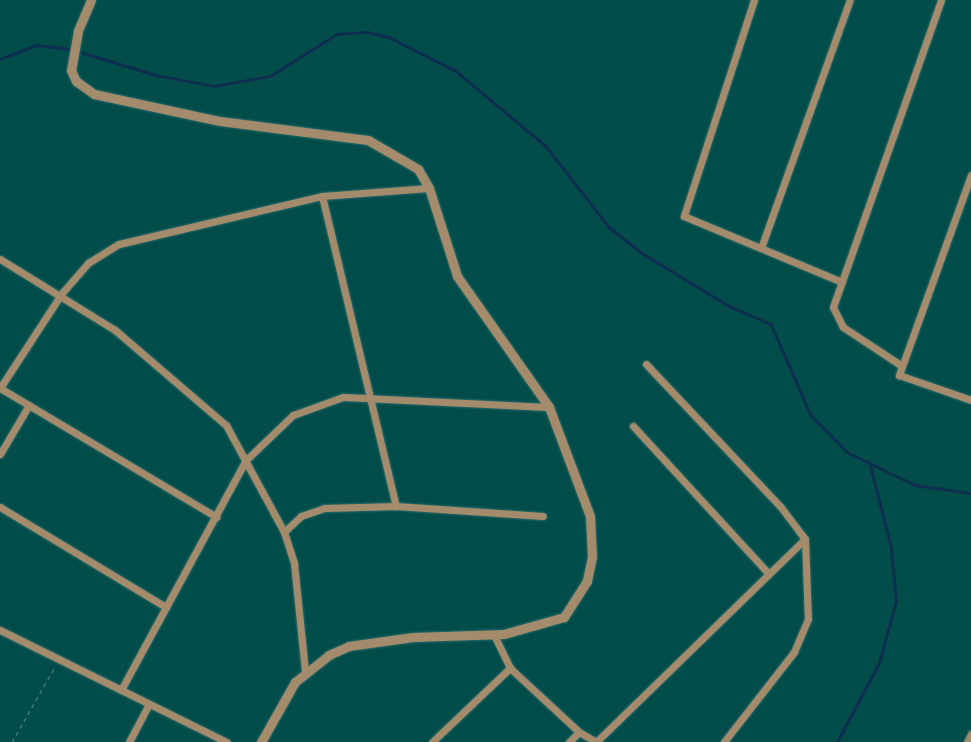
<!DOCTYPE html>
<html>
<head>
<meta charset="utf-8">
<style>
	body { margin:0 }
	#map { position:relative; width:971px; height:742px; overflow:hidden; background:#024c4a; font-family:Merriweather,serif }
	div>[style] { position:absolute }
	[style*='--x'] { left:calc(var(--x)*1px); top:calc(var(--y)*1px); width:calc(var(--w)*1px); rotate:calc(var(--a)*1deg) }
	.stream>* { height:2.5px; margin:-1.25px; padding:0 1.25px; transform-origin:1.25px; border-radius:1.25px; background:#0e2e50 }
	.path>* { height:1px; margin-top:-0.5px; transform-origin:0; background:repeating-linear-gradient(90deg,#518b89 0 4px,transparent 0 8px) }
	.roads { filter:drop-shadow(0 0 1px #2a6c6a) drop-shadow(0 0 1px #2a6c6a) }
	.minor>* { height:7px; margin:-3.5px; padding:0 3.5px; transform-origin:3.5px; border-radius:3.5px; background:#a48b6c }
	.tertiary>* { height:9px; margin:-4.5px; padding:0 4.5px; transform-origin:4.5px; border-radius:4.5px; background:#a48b6c }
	span { translate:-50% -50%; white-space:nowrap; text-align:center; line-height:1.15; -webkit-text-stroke:4.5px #024c4a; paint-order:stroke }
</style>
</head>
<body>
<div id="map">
	<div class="stream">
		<i style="--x:77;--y:51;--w:83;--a:16.9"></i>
		<i style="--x:156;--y:75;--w:60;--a:10.6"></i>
		<i style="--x:215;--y:86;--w:56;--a:-10.3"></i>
		<i style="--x:270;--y:76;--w:79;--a:-32.1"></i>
		<i style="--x:337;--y:34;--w:30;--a:-4"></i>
		<i style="--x:367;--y:32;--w:23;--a:13"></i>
		<i style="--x:389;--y:37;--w:75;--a:26.9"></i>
		<i style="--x:456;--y:71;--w:117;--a:39.8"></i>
		<i style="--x:546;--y:146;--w:103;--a:52.1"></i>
		<i style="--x:609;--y:227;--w:42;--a:38.2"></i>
		<i style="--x:642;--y:253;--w:102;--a:31.3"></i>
		<i style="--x:729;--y:306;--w:46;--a:23.2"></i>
		<i style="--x:771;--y:324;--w:99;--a:66.3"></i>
		<i style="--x:811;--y:415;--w:52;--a:45.8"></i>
		<i style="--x:847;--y:452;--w:76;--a:25.9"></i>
		<i style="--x:915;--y:485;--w:57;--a:8.1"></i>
		<i style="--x:0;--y:59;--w:40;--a:-21"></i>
		<i style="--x:37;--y:45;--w:35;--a:7"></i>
		<i style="--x:837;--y:742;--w:89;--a:-62"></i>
		<i style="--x:879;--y:663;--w:64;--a:-74.7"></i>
		<i style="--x:896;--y:601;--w:53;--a:-95.4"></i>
		<i style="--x:891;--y:548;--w:89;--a:-104.3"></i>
	</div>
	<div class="path">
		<i style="--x:12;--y:742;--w:86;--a:-60.2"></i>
	</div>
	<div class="roads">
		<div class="minor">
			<i style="--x:754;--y:0;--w:227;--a:108"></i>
			<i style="--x:684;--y:216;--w:171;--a:22.7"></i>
			<i style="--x:971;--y:175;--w:213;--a:109.8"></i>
			<i style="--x:899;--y:375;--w:76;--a:19.1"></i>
			<i style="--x:322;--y:196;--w:319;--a:76.6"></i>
			<i style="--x:761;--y:248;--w:263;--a:-70.3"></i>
			<i style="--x:0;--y:259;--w:135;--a:31.7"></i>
			<i style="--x:115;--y:330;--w:146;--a:40.6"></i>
			<i style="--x:226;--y:425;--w:122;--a:61.5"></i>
			<i style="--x:284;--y:532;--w:33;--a:72"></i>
			<i style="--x:294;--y:563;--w:109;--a:84.2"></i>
			<i style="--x:646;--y:364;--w:195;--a:46.7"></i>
			<i style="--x:780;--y:506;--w:41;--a:52.9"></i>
			<i style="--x:805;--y:539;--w:80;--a:87.9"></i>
			<i style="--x:808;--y:619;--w:36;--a:113"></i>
			<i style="--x:794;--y:652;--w:114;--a:127.9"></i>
			<i style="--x:902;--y:366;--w:71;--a:-146.5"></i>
			<i style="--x:843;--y:327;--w:22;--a:-117"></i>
			<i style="--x:833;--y:307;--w:325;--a:-70.6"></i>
			<i style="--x:0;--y:388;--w:113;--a:-56.9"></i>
			<i style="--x:62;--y:293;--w:40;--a:-49"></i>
			<i style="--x:88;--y:263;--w:36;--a:-32"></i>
			<i style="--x:119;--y:244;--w:209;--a:-13.3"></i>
			<i style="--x:322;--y:196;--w:107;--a:-4.3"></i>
			<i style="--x:0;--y:388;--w:252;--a:30.8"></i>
			<i style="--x:633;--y:426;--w:200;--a:47.4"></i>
			<i style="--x:0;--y:454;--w:57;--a:-59.4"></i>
			<i style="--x:0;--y:507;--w:194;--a:31.1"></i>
			<i style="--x:284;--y:532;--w:23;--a:-43"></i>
			<i style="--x:301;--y:516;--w:24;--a:-19"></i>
			<i style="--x:324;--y:508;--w:72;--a:-1.6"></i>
			<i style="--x:396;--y:506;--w:147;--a:3.9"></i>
			<i style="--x:0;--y:630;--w:253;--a:26.3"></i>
			<i style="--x:494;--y:635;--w:37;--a:64"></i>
			<i style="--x:510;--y:668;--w:94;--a:42.8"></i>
			<i style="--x:579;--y:732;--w:20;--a:30"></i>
			<i style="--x:121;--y:690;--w:262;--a:-61.5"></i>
			<i style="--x:246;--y:460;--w:65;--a:-43.8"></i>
			<i style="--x:293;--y:415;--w:53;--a:-19.8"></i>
			<i style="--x:343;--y:397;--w:206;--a:2.8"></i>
			<i style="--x:129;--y:742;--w:43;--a:-62.2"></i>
			<i style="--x:432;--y:742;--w:108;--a:-43.5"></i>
			<i style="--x:569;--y:742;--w:14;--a:-45"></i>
			<i style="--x:596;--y:742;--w:291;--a:-44.2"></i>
			<i style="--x:967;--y:742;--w:9;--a:-63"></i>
		</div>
		<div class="tertiary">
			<i style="--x:91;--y:0;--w:34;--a:113"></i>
			<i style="--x:78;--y:31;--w:40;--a:100"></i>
			<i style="--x:71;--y:70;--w:12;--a:66"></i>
			<i style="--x:76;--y:81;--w:22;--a:36"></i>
			<i style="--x:94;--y:94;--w:129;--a:12.1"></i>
			<i style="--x:220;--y:121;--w:149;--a:7.3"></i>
			<i style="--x:368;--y:140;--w:58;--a:30.1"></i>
			<i style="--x:418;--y:169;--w:22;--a:60"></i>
			<i style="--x:429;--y:188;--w:92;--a:72.3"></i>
			<i style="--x:457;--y:276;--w:160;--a:54.9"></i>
			<i style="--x:549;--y:407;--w:116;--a:69.4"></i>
			<i style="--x:590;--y:516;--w:41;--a:87.2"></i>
			<i style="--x:592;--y:557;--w:25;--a:102"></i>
			<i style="--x:587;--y:581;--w:43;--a:122.6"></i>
			<i style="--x:564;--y:617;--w:62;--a:164.2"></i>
			<i style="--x:504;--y:634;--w:91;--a:178.1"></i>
			<i style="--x:413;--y:637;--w:65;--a:172"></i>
			<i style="--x:349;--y:646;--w:22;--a:156"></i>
			<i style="--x:329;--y:655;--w:43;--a:141.5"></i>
			<i style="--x:295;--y:682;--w:69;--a:119.5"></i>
		</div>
	</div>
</div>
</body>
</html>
